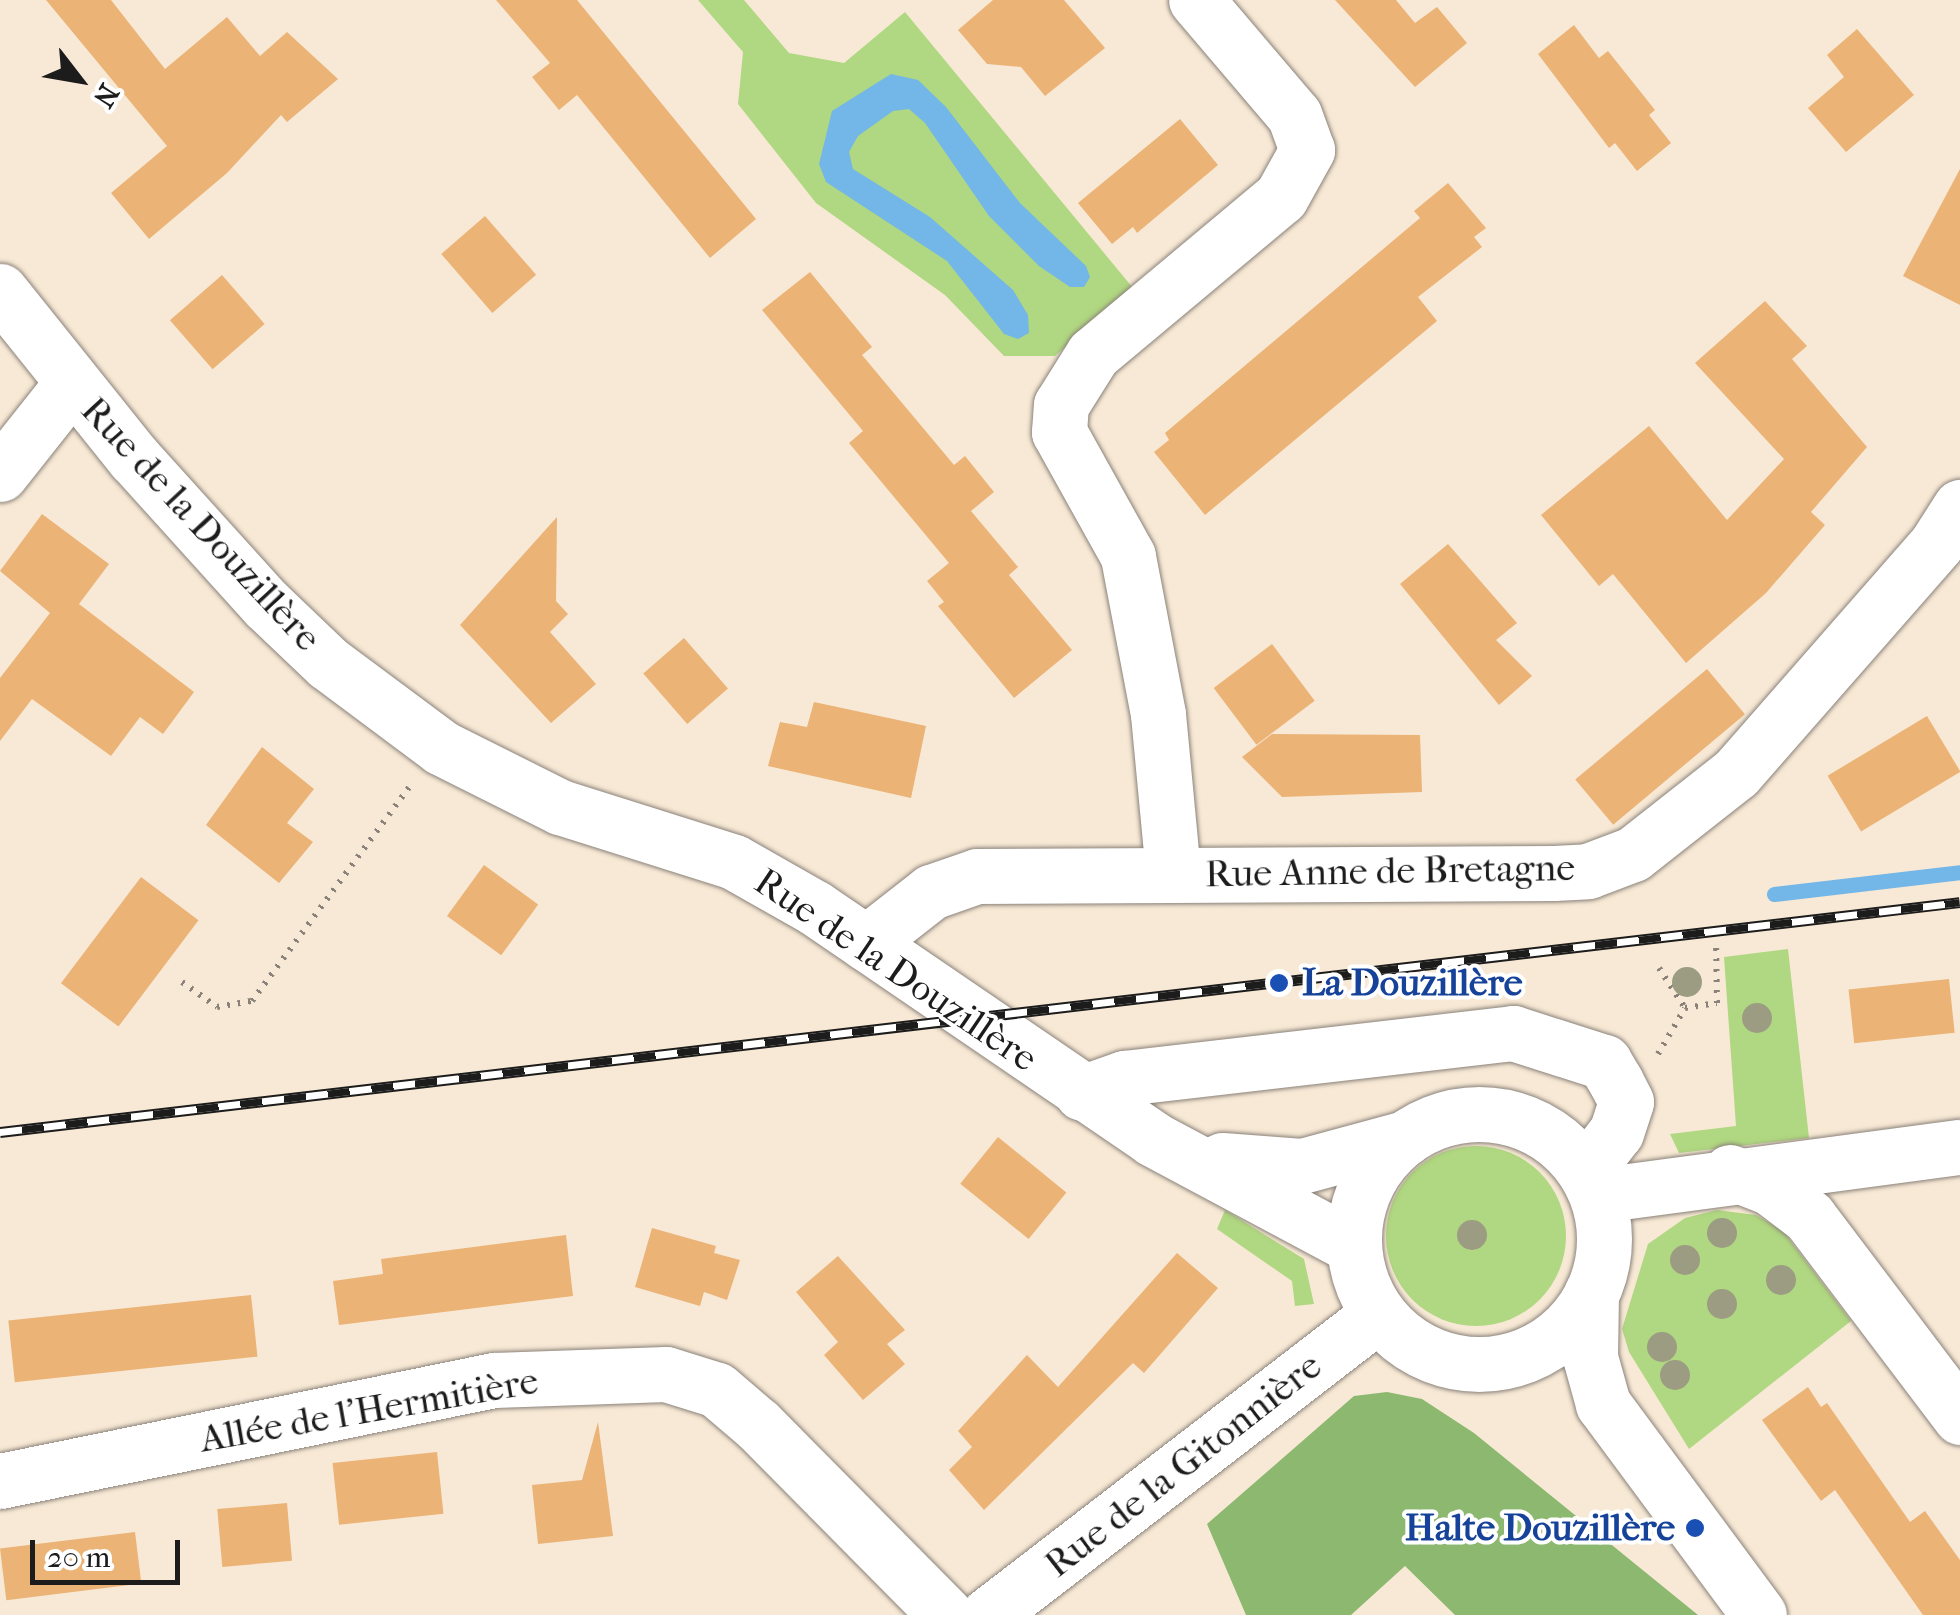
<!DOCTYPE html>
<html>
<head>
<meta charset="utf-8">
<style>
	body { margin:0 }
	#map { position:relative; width:1960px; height:1615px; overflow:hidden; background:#f8e9d6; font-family:"IM FELL French Canon",serif }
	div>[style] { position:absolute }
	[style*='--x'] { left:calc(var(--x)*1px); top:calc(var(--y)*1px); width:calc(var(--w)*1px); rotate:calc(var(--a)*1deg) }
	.green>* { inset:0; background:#b0d781 }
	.round { border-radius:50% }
	.forest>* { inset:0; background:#8cb86f }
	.water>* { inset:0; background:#73b6e8 }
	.stream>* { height:15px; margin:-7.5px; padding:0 7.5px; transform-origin:7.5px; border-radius:7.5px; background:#73b6e8 }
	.building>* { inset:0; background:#ebb376; transform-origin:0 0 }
	.path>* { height:6px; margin-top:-3px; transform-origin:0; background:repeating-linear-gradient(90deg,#8a8279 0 2.5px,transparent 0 10.5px) }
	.roads { filter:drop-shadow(0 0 2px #8a8279) drop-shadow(0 0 2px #8a8279) }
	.minor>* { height:55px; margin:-27.5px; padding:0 27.5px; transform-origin:27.5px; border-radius:27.5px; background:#fff }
	.minor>.ring { margin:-27.5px; padding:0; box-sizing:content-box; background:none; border:55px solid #fff; border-radius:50% }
	.rail>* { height:11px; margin-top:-5.5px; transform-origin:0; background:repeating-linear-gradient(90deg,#fff 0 22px,#1c1c1c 0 44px); box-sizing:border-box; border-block:2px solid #1c1c1c }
	.trees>* { width:30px; height:30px; margin:-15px; border-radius:50%; background:#9c9c83 }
	.dots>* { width:28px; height:28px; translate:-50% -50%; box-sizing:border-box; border:5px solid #fff; border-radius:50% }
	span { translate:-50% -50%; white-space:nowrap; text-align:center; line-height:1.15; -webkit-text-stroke:8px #fff; paint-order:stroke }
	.street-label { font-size:38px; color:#1c1c1c }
	.transit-label { font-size:38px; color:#164399; font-weight:700 }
	.left { translate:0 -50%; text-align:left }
	.right { translate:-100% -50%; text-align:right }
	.north { position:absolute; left:30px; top:30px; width:100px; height:100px; -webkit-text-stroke:8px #fff; paint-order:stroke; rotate:121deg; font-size:28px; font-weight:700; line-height:40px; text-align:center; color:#1c1c1c }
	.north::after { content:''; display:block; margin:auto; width:35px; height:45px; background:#1c1c1c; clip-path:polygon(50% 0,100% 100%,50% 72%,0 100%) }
	.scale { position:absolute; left:30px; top:1540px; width:150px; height:45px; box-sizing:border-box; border:5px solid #1c1c1c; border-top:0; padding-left:12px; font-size:30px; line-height:35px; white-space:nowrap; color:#1c1c1c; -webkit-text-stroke:8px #fff; paint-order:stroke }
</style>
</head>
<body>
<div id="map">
	<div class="green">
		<i style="clip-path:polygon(698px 0,744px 0,789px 53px,844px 63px,905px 12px,1133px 288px,1055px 356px,1004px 356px,945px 295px,816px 203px,738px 104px,743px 52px)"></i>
		<i style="clip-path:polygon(1788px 949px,1809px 1138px,1679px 1153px,1670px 1134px,1736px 1126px,1724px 957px)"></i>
		<i class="round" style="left:1386px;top:1146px;width:180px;height:180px"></i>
		<i style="clip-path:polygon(1225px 1210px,1304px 1259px,1314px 1304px,1295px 1306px,1292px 1281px,1217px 1229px)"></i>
		<i style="clip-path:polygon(1717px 1210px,1756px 1215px,1783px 1231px,1851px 1321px,1689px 1449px,1629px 1352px,1622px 1329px,1648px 1244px,1685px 1218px)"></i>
	</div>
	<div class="forest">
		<i style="clip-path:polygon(1387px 1392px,1422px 1399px,1474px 1433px,1698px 1615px,1455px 1615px,1405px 1566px,1351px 1615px,1246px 1615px,1207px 1524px,1354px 1396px)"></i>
	</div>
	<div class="water">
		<i style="clip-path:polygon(891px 74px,918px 80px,946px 107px,1020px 203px,1086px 266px,1090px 277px,1084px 287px,1070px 287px,1039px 266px,989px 216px,925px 123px,909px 109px,893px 111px,858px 136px,849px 152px,853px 169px,930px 217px,1013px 290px,1028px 315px,1029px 333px,1018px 339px,1004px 334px,947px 261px,826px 182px,819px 164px,832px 111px)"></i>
	</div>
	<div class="stream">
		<i style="--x:1774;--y:894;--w:187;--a:-6.7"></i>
	</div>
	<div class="building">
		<i style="clip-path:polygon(46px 0,111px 0,165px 69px,227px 17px,260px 56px,287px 32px,338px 79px,287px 122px,281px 115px,227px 173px,149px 239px,111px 193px,167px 146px)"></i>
		<i style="clip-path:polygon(496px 0,577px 0,756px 219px,710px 258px,577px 95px,559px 110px,532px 77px,550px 63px)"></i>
		<i style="clip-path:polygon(993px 0,1064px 0,1105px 48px,1045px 96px,1021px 67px,987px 64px,958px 30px)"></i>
		<i style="clip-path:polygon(1335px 0,1396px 0,1415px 23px,1437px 7px,1467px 43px,1415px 87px)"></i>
		<i style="clip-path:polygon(1574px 25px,1599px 58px,1608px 51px,1655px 110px,1649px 115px,1671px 143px,1637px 171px,1615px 143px,1609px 148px,1538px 54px)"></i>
		<i style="clip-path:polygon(1857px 29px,1914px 95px,1846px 152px,1808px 108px,1844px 77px,1827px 55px)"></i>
		<i style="clip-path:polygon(1180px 119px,1218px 165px,1137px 233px,1133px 227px,1112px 244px,1078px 203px)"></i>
		<i style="clip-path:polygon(1960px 169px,1960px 305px,1903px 276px)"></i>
		<i style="clip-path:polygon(1448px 183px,1486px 228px,1474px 237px,1482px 247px,1418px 297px,1437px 321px,1205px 515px,1154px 452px,1169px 440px,1165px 433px,1420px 218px,1414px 211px)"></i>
		<i style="left:485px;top:216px;width:78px;height:58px;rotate:49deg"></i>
		<i style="clip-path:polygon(810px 272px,872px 347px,862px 355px,954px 465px,965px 456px,994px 492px,971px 511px,1018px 567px,1009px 575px,1072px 650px,1014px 698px,938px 606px,944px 602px,927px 581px,949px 563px,849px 443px,863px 431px,762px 310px)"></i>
		<i style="left:222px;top:275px;width:65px;height:69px;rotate:49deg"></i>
		<i style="clip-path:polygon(1765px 301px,1807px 346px,1792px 359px,1867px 447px,1811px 512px,1825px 525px,1766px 593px,1686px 663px,1613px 574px,1599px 586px,1541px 515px,1649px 426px,1727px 520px,1784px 459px,1695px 363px)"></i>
		<i style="clip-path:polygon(42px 514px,109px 564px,79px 604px,194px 692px,163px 734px,140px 717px,111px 756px,32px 699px,0 741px,0 678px,50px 613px,0 571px)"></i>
		<i style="clip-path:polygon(557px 517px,556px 601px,568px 614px,550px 632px,596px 684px,551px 723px,460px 625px)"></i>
		<i style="clip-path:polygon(1448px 544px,1517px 623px,1496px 640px,1532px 676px,1499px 705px,1400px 584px)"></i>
		<i style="left:684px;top:638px;width:67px;height:54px;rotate:49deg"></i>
		<i style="left:1272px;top:644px;width:71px;height:73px;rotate:53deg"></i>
		<i style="left:1707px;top:669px;width:59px;height:172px;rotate:50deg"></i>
		<i style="clip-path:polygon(814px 702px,926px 726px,911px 798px,768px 766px,780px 722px,807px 727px)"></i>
		<i style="left:1927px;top:716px;width:65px;height:116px;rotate:59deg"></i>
		<i style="clip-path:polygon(1272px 734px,1420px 735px,1422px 792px,1282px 797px,1242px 757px)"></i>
		<i style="clip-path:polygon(262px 747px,314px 789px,287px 823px,313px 842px,279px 883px,206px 825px)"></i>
		<i style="left:484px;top:865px;width:67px;height:63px;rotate:36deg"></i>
		<i style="left:141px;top:877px;width:72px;height:133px;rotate:37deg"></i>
		<i style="left:1949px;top:979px;width:54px;height:101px;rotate:84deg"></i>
		<i style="left:998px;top:1137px;width:88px;height:60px;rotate:39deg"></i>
		<i style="clip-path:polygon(652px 1228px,716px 1246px,714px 1253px,740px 1260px,727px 1300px,704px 1292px,700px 1306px,635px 1287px)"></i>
		<i style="clip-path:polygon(566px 1235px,573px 1296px,339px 1325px,333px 1281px,383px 1274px,381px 1259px)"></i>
		<i style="clip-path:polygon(1177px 1253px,1218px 1288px,1144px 1373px,1133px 1363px,984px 1510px,949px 1470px,972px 1447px,958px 1431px,1027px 1355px,1058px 1387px)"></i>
		<i style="clip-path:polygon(838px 1256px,905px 1330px,887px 1344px,905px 1364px,863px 1400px,824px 1355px,838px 1342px,796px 1292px)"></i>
		<i style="left:251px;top:1295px;width:62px;height:244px;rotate:84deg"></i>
		<i style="clip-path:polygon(1808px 1387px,1821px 1407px,1827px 1403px,1910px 1522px,1925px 1511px,1960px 1560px,1960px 1615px,1923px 1615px,1835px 1490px,1821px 1501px,1762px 1420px)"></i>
		<i style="clip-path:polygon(598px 1422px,613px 1536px,538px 1544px,532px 1485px,582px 1480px)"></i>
		<i style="left:437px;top:1452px;width:62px;height:105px;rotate:84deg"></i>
		<i style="left:287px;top:1503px;width:58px;height:70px;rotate:85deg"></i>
		<i style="left:135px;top:1532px;width:52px;height:136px;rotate:83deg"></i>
	</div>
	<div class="path">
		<i style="--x:1659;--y:968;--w:48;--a:57"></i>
		<i style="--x:182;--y:982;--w:43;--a:35.5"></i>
		<i style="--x:217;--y:1007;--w:36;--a:-10"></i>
		<i style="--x:252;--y:1001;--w:265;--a:-53.7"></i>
		<i style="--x:1658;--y:1054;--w:53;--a:-59.6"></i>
		<i style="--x:1685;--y:1008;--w:32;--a:-9"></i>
		<i style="--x:1717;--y:1003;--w:63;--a:-90.9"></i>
	</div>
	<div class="roads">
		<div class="minor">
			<i style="--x:0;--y:291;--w:214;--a:51.3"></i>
			<i style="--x:134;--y:458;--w:197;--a:47.9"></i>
			<i style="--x:266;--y:604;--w:86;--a:43.6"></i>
			<i style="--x:328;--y:663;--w:142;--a:36.7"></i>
			<i style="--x:442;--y:748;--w:132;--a:26.6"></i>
			<i style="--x:560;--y:807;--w:182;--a:17.5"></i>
			<i style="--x:734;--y:862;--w:93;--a:29.6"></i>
			<i style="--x:815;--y:908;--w:409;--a:34.3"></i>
			<i style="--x:1153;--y:1139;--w:227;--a:28.1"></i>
			<i style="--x:0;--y:474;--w:116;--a:-51.6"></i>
			<i style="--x:1173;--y:873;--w:160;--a:-95.4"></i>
			<i style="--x:1158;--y:714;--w:161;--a:-100.8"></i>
			<i style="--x:1128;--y:556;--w:142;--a:-119.1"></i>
			<i style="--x:1059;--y:432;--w:27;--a:-86"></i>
			<i style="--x:1061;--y:405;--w:60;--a:-57.9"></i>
			<i style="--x:1093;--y:354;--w:245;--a:-39.9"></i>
			<i style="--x:1281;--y:197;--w:54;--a:-61"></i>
			<i style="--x:1307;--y:150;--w:37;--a:-110"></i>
			<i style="--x:1294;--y:115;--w:151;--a:-130.4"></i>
			<i style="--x:866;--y:943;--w:83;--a:-38.1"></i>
			<i style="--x:931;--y:892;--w:49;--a:-19.2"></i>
			<i style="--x:977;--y:876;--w:577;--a:-0.3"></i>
			<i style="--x:1554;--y:873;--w:34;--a:-3"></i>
			<i style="--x:1588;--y:871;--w:48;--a:-20.7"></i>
			<i style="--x:1633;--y:854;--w:131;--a:-38.2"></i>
			<i style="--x:1736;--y:773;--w:305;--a:-48.8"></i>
			<i style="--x:1937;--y:543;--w:43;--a:-57.4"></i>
			<i style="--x:1082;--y:1093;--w:45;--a:-19.7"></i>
			<i style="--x:1124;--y:1078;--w:392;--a:-6.6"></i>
			<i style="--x:1513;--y:1033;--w:96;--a:17.7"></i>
			<i style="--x:1604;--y:1062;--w:23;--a:59"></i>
			<i style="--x:1616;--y:1082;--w:22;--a:63"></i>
			<i style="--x:1626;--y:1102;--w:32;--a:108"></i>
			<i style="--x:1616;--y:1132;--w:49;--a:127.6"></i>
			<i class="ring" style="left:1354px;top:1114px;width:195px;height:195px"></i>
			<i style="--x:1222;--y:1160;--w:80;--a:4.3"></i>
			<i style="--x:1302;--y:1166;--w:107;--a:-15.2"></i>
			<i style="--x:1730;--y:1172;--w:44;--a:21.3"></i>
			<i style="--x:1771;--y:1188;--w:48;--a:37.3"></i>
			<i style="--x:1809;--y:1217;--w:251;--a:52.9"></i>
			<i style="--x:1598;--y:1195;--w:365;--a:-7.6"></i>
			<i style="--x:1591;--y:1294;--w:63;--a:90.9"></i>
			<i style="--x:1590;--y:1357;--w:49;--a:74.5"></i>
			<i style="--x:1603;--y:1404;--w:262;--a:53.5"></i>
			<i style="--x:0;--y:1481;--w:504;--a:-11.56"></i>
			<i style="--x:494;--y:1380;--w:172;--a:-2"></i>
			<i style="--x:666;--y:1374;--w:53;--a:17.4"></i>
			<i style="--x:717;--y:1390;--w:54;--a:40.5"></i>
			<i style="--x:758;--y:1425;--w:267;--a:45.3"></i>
			<i style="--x:988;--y:1615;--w:492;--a:-37.6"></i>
		</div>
	</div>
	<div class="rail">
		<i style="--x:0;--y:1132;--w:1973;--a:-6.69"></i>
	</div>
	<div class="trees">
		<i style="left:1687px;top:982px"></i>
		<i style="left:1757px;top:1018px"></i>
		<i style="left:1722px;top:1233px"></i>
		<i style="left:1472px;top:1235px"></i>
		<i style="left:1685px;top:1260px"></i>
		<i style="left:1781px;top:1280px"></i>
		<i style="left:1722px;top:1304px"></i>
		<i style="left:1662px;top:1347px"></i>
		<i style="left:1675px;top:1375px"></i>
	</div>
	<div class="dots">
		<i style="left:1279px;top:983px;background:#1a4fb4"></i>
		<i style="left:1695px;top:1528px;background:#1a4fb4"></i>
	</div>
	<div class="street-label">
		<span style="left:201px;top:524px;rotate:47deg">Rue de la Douzillère</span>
		<span style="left:1390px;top:871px;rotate:-1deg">Rue Anne de Bretagne</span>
		<span style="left:896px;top:970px;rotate:34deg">Rue de la Douzillère</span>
		<span style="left:369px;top:1410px;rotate:-10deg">Allée de l'Hermitière</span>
		<span style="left:1183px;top:1465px;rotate:-38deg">Rue de la Gitonnière</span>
	</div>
	<div class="transit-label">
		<span class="left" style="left:1302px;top:983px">La Douzillère</span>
		<span class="right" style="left:1675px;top:1528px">Halte Douzillère</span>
	</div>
	<div class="north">N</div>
	<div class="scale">20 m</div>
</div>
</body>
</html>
